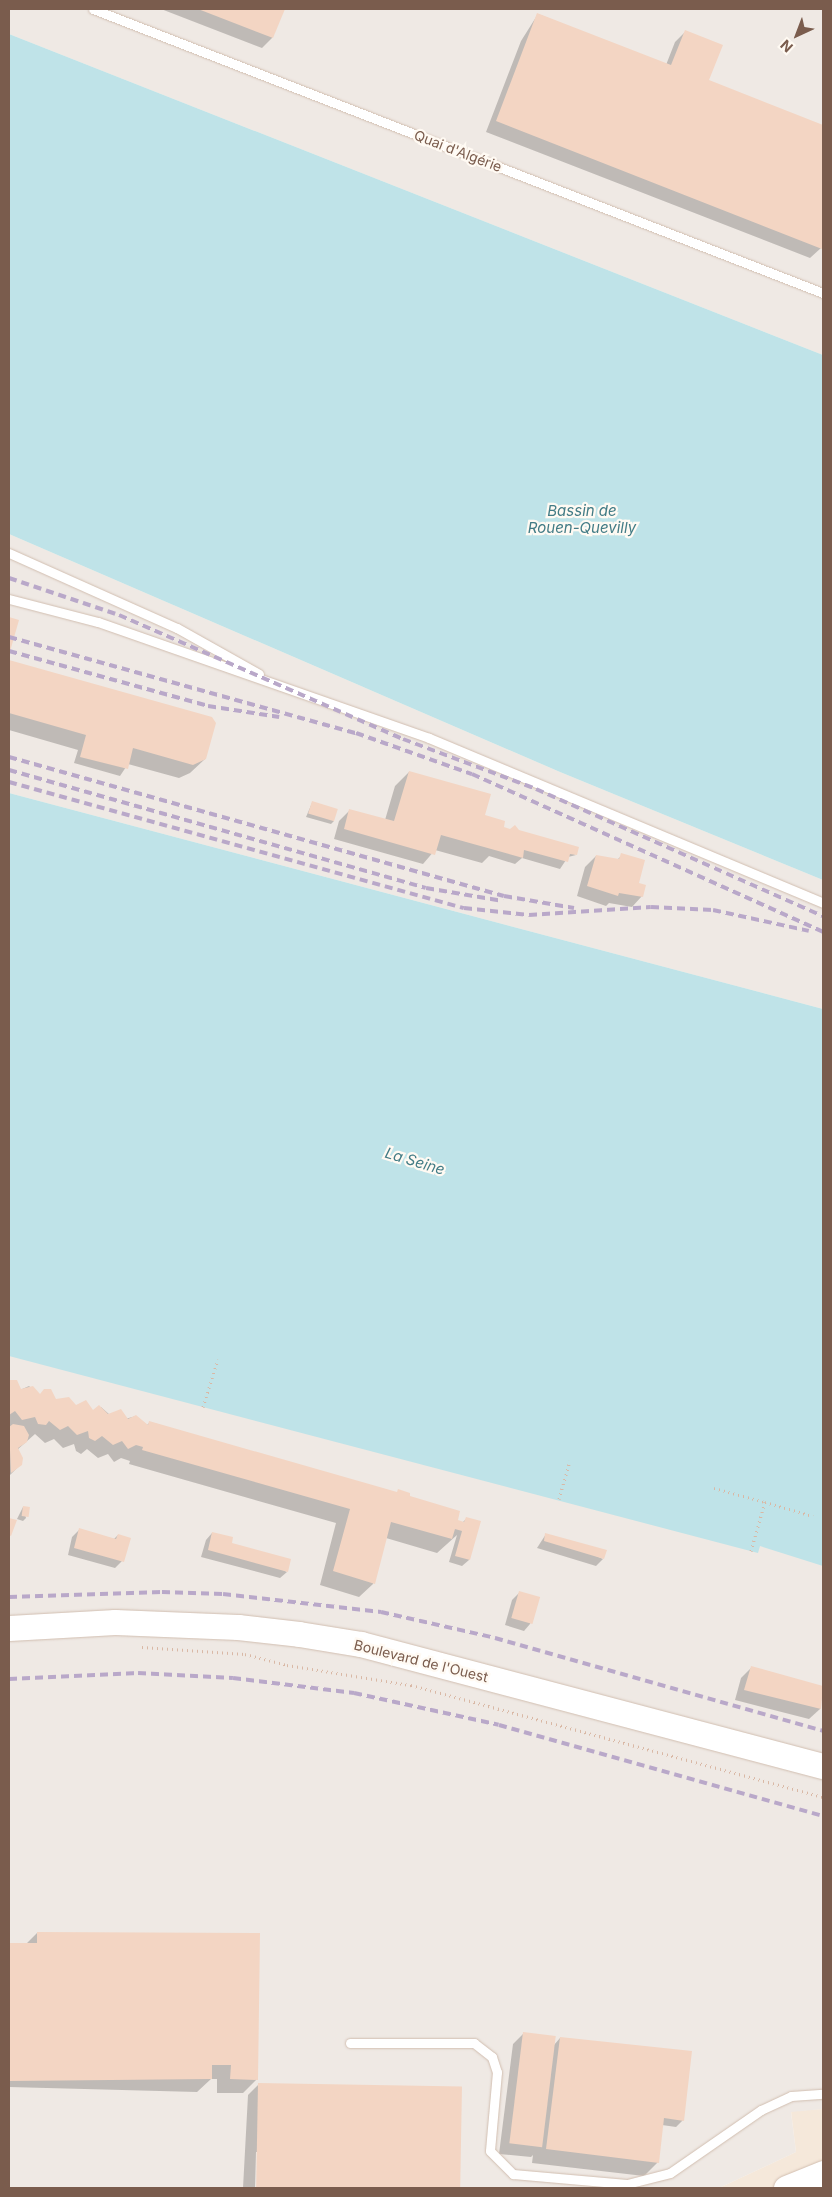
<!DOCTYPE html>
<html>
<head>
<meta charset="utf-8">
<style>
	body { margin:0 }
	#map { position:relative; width:832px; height:2197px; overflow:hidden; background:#fdf6ec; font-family:Inter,sans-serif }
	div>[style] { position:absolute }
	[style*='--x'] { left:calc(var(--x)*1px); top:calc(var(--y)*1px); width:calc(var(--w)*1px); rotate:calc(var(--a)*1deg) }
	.residential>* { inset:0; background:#f5e8da }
	.industrial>* { inset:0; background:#efe9e4 }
	.water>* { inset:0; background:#bfe3e8 }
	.shadow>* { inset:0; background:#0003 }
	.building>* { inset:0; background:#f3d5c3; transform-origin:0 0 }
	.path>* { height:3px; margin-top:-1.5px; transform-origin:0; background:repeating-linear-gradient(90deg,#d9b8a5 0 1px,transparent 0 5px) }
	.roads { filter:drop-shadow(0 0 1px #d1beb0) drop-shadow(0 0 1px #d1beb0) }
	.lane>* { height:9px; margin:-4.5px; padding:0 4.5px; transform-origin:4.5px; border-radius:4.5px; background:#fff }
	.secondary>* { height:25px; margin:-12.5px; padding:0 12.5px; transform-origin:12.5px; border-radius:12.5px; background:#fff }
	.rail>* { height:4px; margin-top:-2px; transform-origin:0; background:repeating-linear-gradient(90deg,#b9a8c9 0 8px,transparent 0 13px) }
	span { translate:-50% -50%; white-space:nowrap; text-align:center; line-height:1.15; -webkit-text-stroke:4.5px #fffaf3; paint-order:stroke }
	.street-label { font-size:14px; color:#7a5c4d }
	.water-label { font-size:15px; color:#437c86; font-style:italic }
	.frame { position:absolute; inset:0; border:10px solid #7a5c4d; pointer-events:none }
	.north { position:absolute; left:772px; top:10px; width:50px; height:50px; -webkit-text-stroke:4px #fffaf3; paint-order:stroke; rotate:223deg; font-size:14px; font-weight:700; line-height:20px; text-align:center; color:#7a5c4d }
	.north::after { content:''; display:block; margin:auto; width:18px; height:22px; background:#7a5c4d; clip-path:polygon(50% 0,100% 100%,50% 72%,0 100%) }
</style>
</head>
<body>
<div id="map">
	<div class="residential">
		<i style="clip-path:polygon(823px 2109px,823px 2188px,719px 2188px,796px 2152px,791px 2111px)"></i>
	</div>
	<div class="industrial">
		<i style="clip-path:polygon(9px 9px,823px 9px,823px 355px,9px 34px)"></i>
		<i style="clip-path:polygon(9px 534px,560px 772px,823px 880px,823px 1009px,9px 793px)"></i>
		<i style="clip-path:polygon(9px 1304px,823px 1516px,823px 2109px,791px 2112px,796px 2152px,719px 2188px,9px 2188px)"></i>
	</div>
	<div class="water">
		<i style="clip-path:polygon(9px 34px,823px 355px,823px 880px,560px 772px,9px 534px)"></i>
		<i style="clip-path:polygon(9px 793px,823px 1009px,823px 1566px,760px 1546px,758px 1553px,9px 1356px)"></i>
	</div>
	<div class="shadow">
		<i style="clip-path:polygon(161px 9px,284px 9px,272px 38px,262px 48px)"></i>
		<i style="clip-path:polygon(538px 14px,666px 65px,675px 42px,685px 32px,707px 81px,823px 126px,821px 248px,810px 258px,486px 132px,521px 41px)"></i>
		<i style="clip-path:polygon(9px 661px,211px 718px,205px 759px,190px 773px,179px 778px,128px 764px,120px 776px,74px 763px,78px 750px,9px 730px)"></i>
		<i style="clip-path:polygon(409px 772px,502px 828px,518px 831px,576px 855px,568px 857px,560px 869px,522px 858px,515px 864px,489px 856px,482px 863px,435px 850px,423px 864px,334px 839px,339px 821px,350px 810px,385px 820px,395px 786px)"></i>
		<i style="clip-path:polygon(312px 803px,334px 821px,331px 824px,306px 817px)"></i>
		<i style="clip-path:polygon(622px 855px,642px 896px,632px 907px,609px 903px,606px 906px,577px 896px,585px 867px,596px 856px,617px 860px)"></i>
		<i style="clip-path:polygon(12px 1380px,20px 1390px,29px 1386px,40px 1396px,91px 1411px,101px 1407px,110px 1415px,120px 1410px,125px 1419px,136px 1416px,147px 1425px,150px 1422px,408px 1497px,462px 1523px,466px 1519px,469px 1560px,462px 1566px,449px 1562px,457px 1535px,437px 1553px,386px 1538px,373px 1584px,359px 1597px,320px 1585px,336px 1523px,129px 1464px,130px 1461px,121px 1458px,114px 1462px,108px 1454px,98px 1458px,87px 1449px,81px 1454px,76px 1451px,74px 1444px,63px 1448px,54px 1439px,45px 1443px,35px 1434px,17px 1450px,21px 1464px,9px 1476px,9px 1383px)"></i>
		<i style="clip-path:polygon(23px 1507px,26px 1518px,23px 1521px,17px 1519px)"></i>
		<i style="clip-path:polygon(79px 1530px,114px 1539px,118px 1535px,122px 1561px,115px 1568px,68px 1555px,72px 1537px)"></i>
		<i style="clip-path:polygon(212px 1533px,231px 1544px,287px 1572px,280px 1578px,201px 1557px,206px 1540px)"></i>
		<i style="clip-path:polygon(546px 1534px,603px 1559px,596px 1566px,537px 1548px)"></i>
		<i style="clip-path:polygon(519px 1593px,538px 1598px,530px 1624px,524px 1631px,505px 1625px,512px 1600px)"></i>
		<i style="clip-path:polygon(752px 1667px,823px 1687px,820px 1709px,809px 1719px,735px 1700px,741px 1678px)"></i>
		<i style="clip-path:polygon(37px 1933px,257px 2079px,243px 2093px,217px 2093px,217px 2079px,211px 2079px,197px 2092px,9px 2087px,9px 1944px,26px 1944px)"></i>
		<i style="clip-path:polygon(523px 2034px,554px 2045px,560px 2038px,683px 2120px,676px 2127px,662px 2125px,658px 2162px,644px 2176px,532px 2163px,533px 2155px,531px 2157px,499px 2154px,513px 2044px)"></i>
		<i style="clip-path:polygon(259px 2084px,459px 2188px,466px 2188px,258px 2188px,258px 2152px,256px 2152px,255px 2188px,243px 2188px,248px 2095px)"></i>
	</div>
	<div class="building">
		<i style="clip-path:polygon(198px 9px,285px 9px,273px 38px)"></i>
		<i style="clip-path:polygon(537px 13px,671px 65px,685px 30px,723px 45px,709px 80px,823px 125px,822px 249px,496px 121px)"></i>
		<i style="clip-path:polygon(9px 617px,19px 620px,9px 655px)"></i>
		<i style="clip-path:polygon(9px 660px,212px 717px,216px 723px,206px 759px,193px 765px,133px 748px,128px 769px,80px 757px,86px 735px,9px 713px)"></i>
		<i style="clip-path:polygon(409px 771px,491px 794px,485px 815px,505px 821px,504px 827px,510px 829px,515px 825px,519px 830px,579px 847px,577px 855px,570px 854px,568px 862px,524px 850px,523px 858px,441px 835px,435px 855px,344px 829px,349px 809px,394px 821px)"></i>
		<i style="left:312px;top:801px;width:27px;height:13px;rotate:17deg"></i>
		<i style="clip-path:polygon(621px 853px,645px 860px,639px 883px,646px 885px,643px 897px,619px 893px,618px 896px,587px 886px,596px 855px,619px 859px)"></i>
		<i style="clip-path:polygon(9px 1380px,17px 1380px,21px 1389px,33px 1386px,40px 1394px,44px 1389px,51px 1389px,56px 1399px,69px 1397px,76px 1405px,86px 1400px,93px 1410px,99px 1405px,108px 1414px,121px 1409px,128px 1419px,136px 1415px,148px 1425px,149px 1421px,397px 1492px,398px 1489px,410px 1493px,410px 1496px,460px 1511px,458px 1520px,464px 1522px,466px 1517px,481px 1521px,470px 1560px,455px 1556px,462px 1531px,455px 1529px,452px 1539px,391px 1522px,375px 1584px,333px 1571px,350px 1509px,142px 1450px,143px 1447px,136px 1445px,128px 1449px,122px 1441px,113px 1445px,102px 1436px,95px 1441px,89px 1438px,88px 1431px,77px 1435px,68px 1426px,60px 1430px,49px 1421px,46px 1425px,38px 1424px,35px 1417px,22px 1420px,15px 1411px,9px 1415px)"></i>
		<i style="clip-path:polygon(13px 1424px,24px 1426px,29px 1435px,27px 1442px,18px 1448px,23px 1458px,22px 1465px,11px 1473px,9px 1427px)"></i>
		<i style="left:23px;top:1506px;width:7px;height:10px;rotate:8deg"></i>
		<i style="clip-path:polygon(9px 1518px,17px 1520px,11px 1536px,9px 1535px)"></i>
		<i style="clip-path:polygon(79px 1528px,116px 1539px,118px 1534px,131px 1538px,124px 1562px,74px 1548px)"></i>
		<i style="clip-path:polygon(212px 1532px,233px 1537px,232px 1543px,291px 1559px,288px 1572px,208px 1550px)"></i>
		<i style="clip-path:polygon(545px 1533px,607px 1550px,604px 1559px,544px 1541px)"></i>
		<i style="left:519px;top:1591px;width:22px;height:28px;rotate:16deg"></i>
		<i style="clip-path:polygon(751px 1666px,823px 1686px,821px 1709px,744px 1690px)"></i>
		<i style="clip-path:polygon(37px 1932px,260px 1933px,258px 2080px,230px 2079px,231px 2065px,212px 2065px,212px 2079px,9px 2081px,9px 1943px,37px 1943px)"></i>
		<i style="left:523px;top:2032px;width:33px;height:112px;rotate:7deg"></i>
		<i style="clip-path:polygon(560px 2037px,692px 2051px,684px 2121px,664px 2118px,659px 2163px,546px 2149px)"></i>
		<i style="left:258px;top:2083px;width:204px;height:105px;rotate:1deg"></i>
	</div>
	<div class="path">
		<i style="--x:203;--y:1407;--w:50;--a:-72.6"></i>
		<i style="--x:714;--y:1488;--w:53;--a:15.4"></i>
		<i style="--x:559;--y:1499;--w:40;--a:-74"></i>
		<i style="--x:751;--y:1551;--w:51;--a:-74.1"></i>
		<i style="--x:765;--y:1502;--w:50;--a:16.3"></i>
		<i style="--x:142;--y:1647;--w:103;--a:3.9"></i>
		<i style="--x:245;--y:1654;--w:43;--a:14.7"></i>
		<i style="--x:287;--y:1665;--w:126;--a:9.2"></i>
		<i style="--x:411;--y:1685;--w:427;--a:15.2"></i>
	</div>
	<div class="roads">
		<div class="lane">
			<i style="--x:93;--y:9;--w:783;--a:21.26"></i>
			<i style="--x:9;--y:553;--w:184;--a:24.1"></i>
			<i style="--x:177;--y:628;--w:94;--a:29.3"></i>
			<i style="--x:9;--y:599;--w:92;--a:14.5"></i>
			<i style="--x:98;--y:622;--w:351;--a:19.3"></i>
			<i style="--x:429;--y:738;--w:427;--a:22.7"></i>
			<i style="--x:350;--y:2043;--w:124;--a:0"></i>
			<i style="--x:474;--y:2043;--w:23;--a:38"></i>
			<i style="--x:492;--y:2057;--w:16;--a:72"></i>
			<i style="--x:497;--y:2072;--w:79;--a:95.1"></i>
			<i style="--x:490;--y:2151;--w:33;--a:45"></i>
			<i style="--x:513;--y:2174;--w:114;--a:5"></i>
			<i style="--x:627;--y:2184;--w:44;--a:-14.3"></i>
			<i style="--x:670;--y:2173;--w:111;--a:-34.7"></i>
			<i style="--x:761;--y:2110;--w:33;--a:-25"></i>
			<i style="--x:791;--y:2096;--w:32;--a:-4"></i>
		</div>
		<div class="secondary">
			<i style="--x:9;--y:1628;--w:106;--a:-3.2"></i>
			<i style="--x:115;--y:1622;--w:123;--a:2.3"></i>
			<i style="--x:238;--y:1627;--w:61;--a:6.5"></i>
			<i style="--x:299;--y:1634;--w:63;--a:9.2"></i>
			<i style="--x:361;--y:1644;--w:478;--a:14.8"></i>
			<i style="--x:786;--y:2188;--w:40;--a:-22"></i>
		</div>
	</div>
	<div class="rail">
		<i style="--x:9;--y:578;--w:116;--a:18.6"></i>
		<i style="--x:119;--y:615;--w:310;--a:23.6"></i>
		<i style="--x:403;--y:739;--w:142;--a:20.6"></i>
		<i style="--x:536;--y:789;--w:314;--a:23.9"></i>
		<i style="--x:9;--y:637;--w:360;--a:15.5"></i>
		<i style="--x:356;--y:733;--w:123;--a:19.5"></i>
		<i style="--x:472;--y:774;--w:385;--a:24.2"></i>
		<i style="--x:9;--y:651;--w:206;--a:15.4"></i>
		<i style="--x:208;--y:706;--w:72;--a:8.8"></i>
		<i style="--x:9;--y:757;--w:514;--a:15.69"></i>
		<i style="--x:504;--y:896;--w:71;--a:9.7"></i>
		<i style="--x:9;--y:770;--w:433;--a:15.8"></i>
		<i style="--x:426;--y:888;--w:78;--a:9.6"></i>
		<i style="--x:9;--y:782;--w:472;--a:15.5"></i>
		<i style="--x:464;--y:908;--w:65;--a:6.1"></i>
		<i style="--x:529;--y:915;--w:122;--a:-3.8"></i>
		<i style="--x:651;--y:907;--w:62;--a:2.8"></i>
		<i style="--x:713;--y:910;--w:98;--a:12.3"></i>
		<i style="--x:9;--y:1597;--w:153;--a:-1.9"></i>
		<i style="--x:162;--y:1592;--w:61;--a:1.9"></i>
		<i style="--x:223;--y:1594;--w:159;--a:6.5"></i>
		<i style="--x:381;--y:1612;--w:117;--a:12.8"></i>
		<i style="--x:495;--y:1638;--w:341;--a:15.8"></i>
		<i style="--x:9;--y:1679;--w:129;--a:-2.7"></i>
		<i style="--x:138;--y:1673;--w:95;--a:3"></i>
		<i style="--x:233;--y:1678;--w:122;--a:7.1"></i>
		<i style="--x:354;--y:1693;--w:148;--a:12.4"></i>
		<i style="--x:499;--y:1725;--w:337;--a:15.7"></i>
	</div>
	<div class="street-label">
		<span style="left:458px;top:151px;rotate:21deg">Quai d'Algérie</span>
		<span style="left:421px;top:1661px;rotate:14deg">Boulevard de l'Ouest</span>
	</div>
	<div class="water-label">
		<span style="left:582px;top:519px">Bassin de<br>Rouen-Quevilly</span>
		<span style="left:415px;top:1161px;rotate:17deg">La Seine</span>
	</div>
	<div class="frame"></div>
	<div class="north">N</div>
</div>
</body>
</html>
